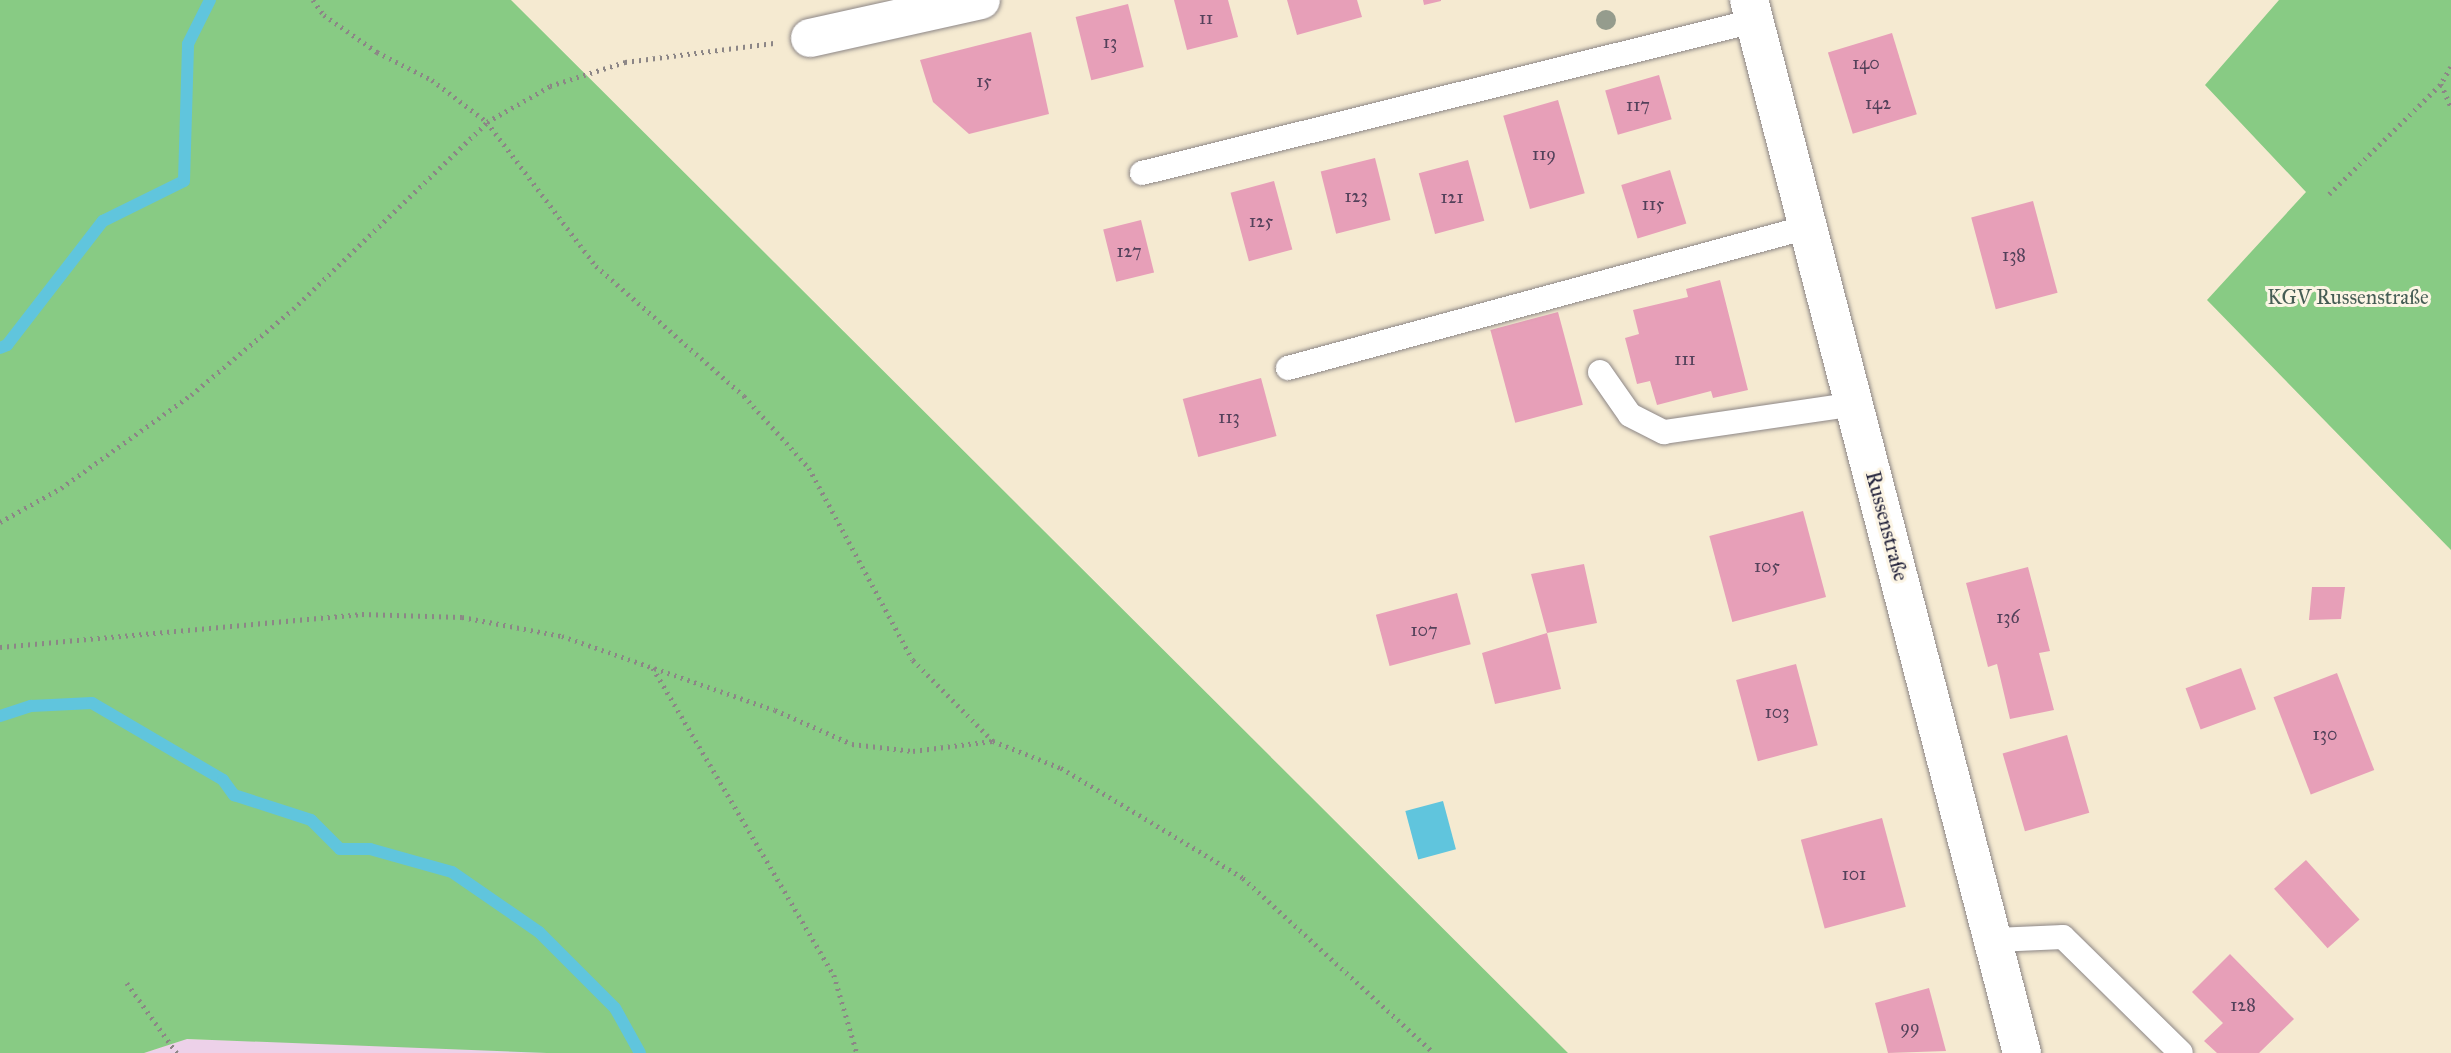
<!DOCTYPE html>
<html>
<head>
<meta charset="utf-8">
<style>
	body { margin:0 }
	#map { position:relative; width:2451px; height:1053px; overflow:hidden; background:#f5ead1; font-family:"IM FELL Great Primer",serif }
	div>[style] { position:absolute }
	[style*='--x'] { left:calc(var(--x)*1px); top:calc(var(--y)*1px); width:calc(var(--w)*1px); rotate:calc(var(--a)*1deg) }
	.built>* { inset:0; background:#edd1e9 }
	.green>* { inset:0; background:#88cb84 }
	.water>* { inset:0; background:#60c5dd; transform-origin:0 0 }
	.stream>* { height:12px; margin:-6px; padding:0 6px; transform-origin:6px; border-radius:6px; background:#60c5dd }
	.building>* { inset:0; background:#e79fb8; transform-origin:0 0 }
	.path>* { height:4.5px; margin-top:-2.25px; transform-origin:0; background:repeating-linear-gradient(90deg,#8c8686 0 2px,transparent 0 7px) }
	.roads { filter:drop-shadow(0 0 2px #8c8686) drop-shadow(0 0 2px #8c8686) }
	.service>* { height:24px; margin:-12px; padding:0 12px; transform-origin:12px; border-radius:12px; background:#fff }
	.minor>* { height:38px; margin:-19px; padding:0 19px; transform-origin:19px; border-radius:19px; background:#fff }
	.tertiary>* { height:38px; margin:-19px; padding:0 19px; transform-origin:19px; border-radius:19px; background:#fff }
	.trees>* { width:20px; height:20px; margin:-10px; border-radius:50%; background:#959c8d }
	span { translate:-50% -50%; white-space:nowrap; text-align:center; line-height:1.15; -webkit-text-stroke:6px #fcf5e5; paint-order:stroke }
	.number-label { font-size:18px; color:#53415a }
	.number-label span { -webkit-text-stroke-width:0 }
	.park-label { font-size:21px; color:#465d55 }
	.street-label { font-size:21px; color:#22223b }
</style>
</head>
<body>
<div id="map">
	<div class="built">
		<i style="clip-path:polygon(186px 1039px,546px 1050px,547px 1053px,144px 1053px)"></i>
	</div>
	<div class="green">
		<i style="clip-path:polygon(0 0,511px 0,1568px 1053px,547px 1053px,187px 1039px,144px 1053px,0 1053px)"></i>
		<i style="clip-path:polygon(2279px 0,2451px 0,2451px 550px,2207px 300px,2306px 192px,2205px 85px)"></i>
	</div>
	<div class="water">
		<i style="left:1443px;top:801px;width:50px;height:39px;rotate:75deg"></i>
	</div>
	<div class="stream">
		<i style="--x:0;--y:348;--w:8;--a:-23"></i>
		<i style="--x:7;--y:345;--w:157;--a:-52.3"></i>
		<i style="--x:103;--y:221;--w:90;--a:-26.3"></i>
		<i style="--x:184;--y:181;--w:137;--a:-88.3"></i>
		<i style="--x:188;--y:44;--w:49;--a:-63.4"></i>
		<i style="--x:0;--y:716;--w:33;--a:-18"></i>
		<i style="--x:31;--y:706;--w:61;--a:-2.8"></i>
		<i style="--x:92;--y:703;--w:152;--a:30.4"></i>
		<i style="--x:223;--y:780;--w:19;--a:54"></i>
		<i style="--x:234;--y:795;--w:81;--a:18"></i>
		<i style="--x:311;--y:820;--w:41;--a:45"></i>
		<i style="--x:340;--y:849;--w:30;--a:0"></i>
		<i style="--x:370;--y:849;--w:85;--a:15.7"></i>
		<i style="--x:452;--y:872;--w:106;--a:34.6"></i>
		<i style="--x:539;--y:932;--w:107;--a:45"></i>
		<i style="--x:615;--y:1008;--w:51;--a:60.9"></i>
	</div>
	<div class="building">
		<i style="clip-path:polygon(1174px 0,1228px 0,1238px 37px,1187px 50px)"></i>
		<i style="clip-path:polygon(1287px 0,1357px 0,1362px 17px,1297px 35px)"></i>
		<i style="clip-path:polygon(1423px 0,1441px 0,1441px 1px,1424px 5px)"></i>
		<i style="left:1128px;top:4px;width:65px;height:54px;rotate:76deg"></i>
		<i style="clip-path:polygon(1031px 32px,1049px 114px,969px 134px,933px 102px,920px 60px)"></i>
		<i style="left:1892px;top:33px;width:85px;height:67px;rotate:73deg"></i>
		<i style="left:1659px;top:75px;width:46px;height:56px;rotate:74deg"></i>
		<i style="left:1558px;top:100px;width:97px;height:57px;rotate:74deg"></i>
		<i style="left:1375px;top:158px;width:64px;height:56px;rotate:76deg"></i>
		<i style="left:1468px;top:160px;width:63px;height:51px;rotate:75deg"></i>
		<i style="left:1670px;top:170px;width:56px;height:51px;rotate:73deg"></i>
		<i style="left:1274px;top:181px;width:71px;height:45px;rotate:75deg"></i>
		<i style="left:2033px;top:201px;width:95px;height:64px;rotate:75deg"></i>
		<i style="left:1141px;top:220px;width:54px;height:39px;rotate:76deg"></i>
		<i style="clip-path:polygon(1720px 280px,1748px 390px,1713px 398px,1711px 391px,1657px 405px,1650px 381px,1637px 384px,1625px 338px,1639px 334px,1633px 310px,1688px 297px,1686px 289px)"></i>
		<i style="left:1558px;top:312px;width:96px;height:70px;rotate:75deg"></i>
		<i style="left:1261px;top:378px;width:60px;height:81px;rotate:75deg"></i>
		<i style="left:1803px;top:511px;width:89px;height:97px;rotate:75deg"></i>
		<i style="clip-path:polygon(1584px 564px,1597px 623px,1547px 633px,1561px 689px,1495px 704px,1482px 653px,1547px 633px,1531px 574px)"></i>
		<i style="clip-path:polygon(2028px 567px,2050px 651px,2039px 653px,2054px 710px,2010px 719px,1997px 664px,1988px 667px,1966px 583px)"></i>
		<i style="clip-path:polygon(2312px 587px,2345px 587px,2341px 619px,2309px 620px)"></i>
		<i style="left:1457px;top:593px;width:53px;height:84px;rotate:75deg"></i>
		<i style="left:1796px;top:664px;width:84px;height:62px;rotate:75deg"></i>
		<i style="left:2241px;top:668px;width:44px;height:59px;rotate:70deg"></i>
		<i style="left:2337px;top:673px;width:104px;height:68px;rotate:69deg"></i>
		<i style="left:2067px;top:735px;width:81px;height:67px;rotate:74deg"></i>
		<i style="left:1882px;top:818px;width:92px;height:84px;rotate:75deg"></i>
		<i style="left:2306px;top:860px;width:80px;height:43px;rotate:48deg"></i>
		<i style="clip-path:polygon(2230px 954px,2294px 1019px,2259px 1053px,2217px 1053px,2204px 1041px,2223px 1023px,2192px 992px)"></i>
		<i style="clip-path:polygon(1929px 988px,1946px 1051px,1888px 1053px,1875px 1003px)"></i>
	</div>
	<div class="path">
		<i style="--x:313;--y:0;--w:19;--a:54"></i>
		<i style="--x:324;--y:15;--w:65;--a:34.9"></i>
		<i style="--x:377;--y:52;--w:62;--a:27"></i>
		<i style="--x:432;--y:80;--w:69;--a:37.4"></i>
		<i style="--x:487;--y:122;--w:181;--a:52.9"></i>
		<i style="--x:596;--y:266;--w:197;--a:41.3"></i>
		<i style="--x:744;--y:396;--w:97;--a:47.9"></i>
		<i style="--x:809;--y:468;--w:218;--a:61.6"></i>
		<i style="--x:913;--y:660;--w:114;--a:45.4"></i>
		<i style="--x:993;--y:741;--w:73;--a:21.7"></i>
		<i style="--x:1061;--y:768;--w:213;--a:31.1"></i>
		<i style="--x:1243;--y:878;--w:259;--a:42.5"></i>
		<i style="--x:2451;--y:67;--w:20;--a:120"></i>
		<i style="--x:2441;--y:84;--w:24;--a:66"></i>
		<i style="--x:2329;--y:194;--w:157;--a:-44.5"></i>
		<i style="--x:0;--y:522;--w:70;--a:-29.1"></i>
		<i style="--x:61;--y:488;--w:160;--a:-35.6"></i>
		<i style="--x:191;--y:395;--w:133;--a:-40.1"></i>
		<i style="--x:293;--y:309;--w:269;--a:-43.9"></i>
		<i style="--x:487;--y:122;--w:73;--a:-29.7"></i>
		<i style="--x:550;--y:86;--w:79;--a:-17.7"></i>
		<i style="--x:625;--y:62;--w:150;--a:-7.3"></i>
		<i style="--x:0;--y:647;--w:364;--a:-5.2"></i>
		<i style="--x:362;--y:614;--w:100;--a:1.7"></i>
		<i style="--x:462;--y:617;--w:102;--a:10.8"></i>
		<i style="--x:562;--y:636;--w:225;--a:19.2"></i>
		<i style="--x:775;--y:710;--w:84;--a:23.8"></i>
		<i style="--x:852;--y:744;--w:61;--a:6.5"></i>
		<i style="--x:913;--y:751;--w:80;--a:-7.2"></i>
		<i style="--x:653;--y:668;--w:356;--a:59.5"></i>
		<i style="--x:834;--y:975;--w:81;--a:73.6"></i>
		<i style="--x:127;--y:983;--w:86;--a:54.5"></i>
	</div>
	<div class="roads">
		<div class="service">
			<i style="--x:1142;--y:173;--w:631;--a:-13.95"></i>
			<i style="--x:1288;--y:368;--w:539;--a:-15.17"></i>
			<i style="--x:1600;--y:372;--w:52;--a:55.1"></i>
			<i style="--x:1630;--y:415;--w:38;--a:27"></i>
			<i style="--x:1664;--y:432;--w:193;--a:-8.3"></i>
			<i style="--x:1995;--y:940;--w:68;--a:-2.5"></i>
			<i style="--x:2063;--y:937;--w:165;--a:44.5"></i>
		</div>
		<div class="minor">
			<i style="--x:810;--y:38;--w:175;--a:-12.5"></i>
		</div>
		<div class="tertiary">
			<i style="--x:1749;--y:0;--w:1088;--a:75.47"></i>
		</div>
	</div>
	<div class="trees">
		<i style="left:1606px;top:20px"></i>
	</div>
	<div class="number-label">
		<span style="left:1206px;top:18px">11</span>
		<span style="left:1110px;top:42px">13</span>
		<span style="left:1866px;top:63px">140</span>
		<span style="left:984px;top:81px">15</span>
		<span style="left:1878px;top:103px">142</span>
		<span style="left:1638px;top:105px">117</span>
		<span style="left:1544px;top:154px">119</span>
		<span style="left:1356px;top:196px">123</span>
		<span style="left:1452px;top:197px">121</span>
		<span style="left:1653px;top:204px">115</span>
		<span style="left:1261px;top:221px">125</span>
		<span style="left:1129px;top:251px">127</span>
		<span style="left:2014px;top:255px">138</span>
		<span style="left:1685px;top:359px">111</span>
		<span style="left:1229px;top:417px">113</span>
		<span style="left:1767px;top:566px">105</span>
		<span style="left:2008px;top:617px">136</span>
		<span style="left:1424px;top:630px">107</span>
		<span style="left:1777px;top:712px">103</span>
		<span style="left:2325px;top:734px">130</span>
		<span style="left:1854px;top:874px">101</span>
		<span style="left:2243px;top:1005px">128</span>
		<span style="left:1910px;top:1027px">99</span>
	</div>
	<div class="park-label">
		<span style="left:2348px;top:297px">KGV Russenstraße</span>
	</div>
	<div class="street-label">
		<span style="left:1887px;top:526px;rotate:75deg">Russenstraße</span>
	</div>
</div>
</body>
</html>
